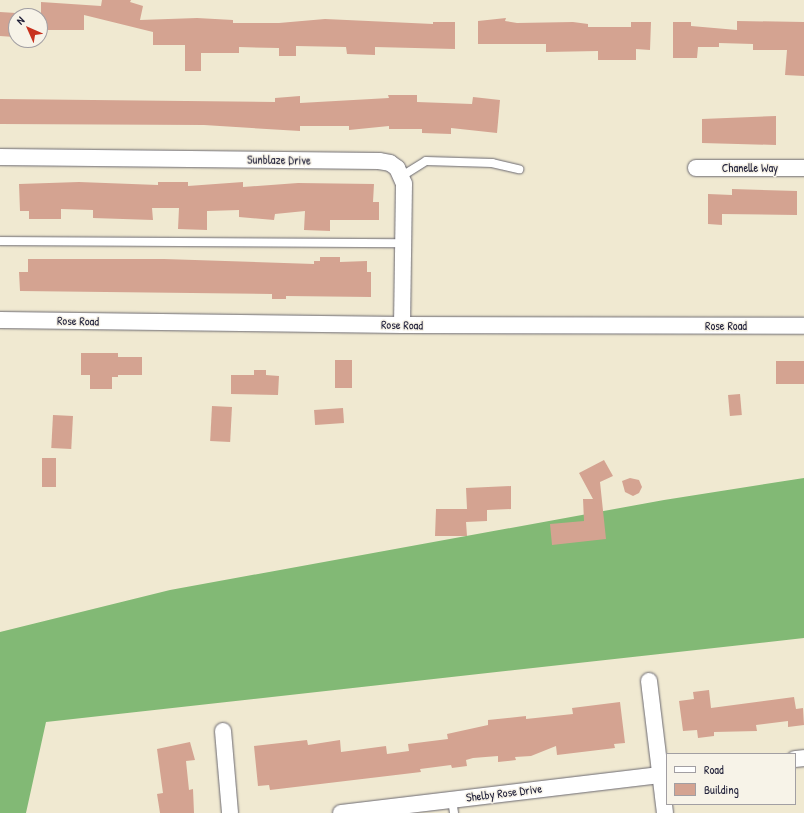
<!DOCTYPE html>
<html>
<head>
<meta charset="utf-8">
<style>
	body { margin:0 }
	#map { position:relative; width:804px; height:813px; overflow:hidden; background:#f0e9d1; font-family:"Patrick Hand",sans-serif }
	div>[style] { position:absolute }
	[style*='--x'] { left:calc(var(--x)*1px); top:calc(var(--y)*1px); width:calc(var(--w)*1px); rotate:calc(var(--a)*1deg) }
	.forest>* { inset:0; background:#82b975 }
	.building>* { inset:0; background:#d4a391; transform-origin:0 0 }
	.roads { filter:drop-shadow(0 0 1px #6a6870) drop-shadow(0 0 1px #6a6870) }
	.service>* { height:8px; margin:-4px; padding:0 4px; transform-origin:4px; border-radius:4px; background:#fff }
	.minor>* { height:16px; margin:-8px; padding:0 8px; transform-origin:8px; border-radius:8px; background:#fff }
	span { translate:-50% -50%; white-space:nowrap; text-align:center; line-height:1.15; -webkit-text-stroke:3px #f7f3e8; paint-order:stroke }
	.street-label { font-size:12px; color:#22223b }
	.legend { position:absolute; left:666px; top:753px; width:130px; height:52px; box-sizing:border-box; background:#f7f3e8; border:1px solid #a29fa3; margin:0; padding:5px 7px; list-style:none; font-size:12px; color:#22223b }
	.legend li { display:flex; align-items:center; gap:8px; height:20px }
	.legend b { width:20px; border:1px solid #a29fa3 }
	.north { position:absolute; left:8px; top:8px; width:40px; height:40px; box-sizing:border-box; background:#f7f3e8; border:1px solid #a29fa3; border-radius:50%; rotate:315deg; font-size:11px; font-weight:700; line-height:16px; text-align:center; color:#22223b }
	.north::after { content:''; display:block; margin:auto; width:14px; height:18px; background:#c8321e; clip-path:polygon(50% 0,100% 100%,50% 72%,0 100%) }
</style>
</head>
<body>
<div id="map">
	<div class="forest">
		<i style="clip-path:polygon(804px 478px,804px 638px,46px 722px,26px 813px,0 813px,0 632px,170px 590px,664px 500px)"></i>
	</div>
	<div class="building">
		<i style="clip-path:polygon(102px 0,131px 0,130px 2px,143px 6px,140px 20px,197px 18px,233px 20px,233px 23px,279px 23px,325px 19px,433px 24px,433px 22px,455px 22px,455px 49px,375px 47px,375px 55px,347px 54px,346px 47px,296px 46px,296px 56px,279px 56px,279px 48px,239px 47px,239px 53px,201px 53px,201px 71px,185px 71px,185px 45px,153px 45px,153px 32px,84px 15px,84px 30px,41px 30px,41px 2px,101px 6px)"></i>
		<i style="left:0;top:12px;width:16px;height:24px;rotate:4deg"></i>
		<i style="clip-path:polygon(506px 18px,505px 21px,517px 23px,573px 22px,588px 24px,588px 27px,631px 27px,631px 22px,651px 22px,650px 50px,636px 49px,636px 60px,598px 60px,598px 51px,546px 52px,546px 44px,478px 44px,478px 21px)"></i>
		<i style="clip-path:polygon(737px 21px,804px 22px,804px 76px,785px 75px,787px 50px,753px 50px,753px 44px,719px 43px,719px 47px,698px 47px,697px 58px,673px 58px,673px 22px,691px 22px,691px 26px,737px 30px)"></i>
		<i style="clip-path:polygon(388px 95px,417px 95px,417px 102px,472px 104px,473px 97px,500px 100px,497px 133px,451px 128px,451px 134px,422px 133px,422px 129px,389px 129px,389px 126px,349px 130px,349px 126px,300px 126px,300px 131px,204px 125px,0 124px,0 99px,275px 102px,275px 98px,300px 96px,300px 103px,389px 98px)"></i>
		<i style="clip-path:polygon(776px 116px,776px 145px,702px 143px,702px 119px)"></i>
		<i style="clip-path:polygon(79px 182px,158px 185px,158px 182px,188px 182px,188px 186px,243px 182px,243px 187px,298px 183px,374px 184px,373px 202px,379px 202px,379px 220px,330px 220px,330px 231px,304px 230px,305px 211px,275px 214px,274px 220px,239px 217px,239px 210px,207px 211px,207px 230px,178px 229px,179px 208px,152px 208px,153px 220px,93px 218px,93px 210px,61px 209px,61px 219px,29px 219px,29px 211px,20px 211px,19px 184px)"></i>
		<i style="clip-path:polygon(732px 189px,797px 191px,797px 215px,722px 214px,722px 225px,708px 224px,708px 194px,732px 195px)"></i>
		<i style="clip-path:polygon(320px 257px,340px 257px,340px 262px,367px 261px,367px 272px,371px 272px,371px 297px,286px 296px,286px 299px,272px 299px,272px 294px,20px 291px,19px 272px,28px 272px,28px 259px,164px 259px,314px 264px,314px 261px,320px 261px)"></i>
		<i style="clip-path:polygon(81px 353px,118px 353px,118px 357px,142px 357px,142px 375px,118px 375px,118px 377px,112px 377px,112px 389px,90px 389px,90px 375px,81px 375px)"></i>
		<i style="left:335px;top:360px;width:17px;height:28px"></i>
		<i style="left:804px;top:361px;width:23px;height:28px;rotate:90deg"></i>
		<i style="clip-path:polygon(254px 370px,266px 370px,266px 375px,279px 376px,278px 395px,231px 394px,231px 375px,254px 375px)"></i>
		<i style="left:740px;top:394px;width:21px;height:12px;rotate:85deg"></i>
		<i style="left:212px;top:406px;width:20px;height:35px;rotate:3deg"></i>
		<i style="left:343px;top:408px;width:15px;height:29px;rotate:86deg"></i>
		<i style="left:53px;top:415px;width:20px;height:33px;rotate:3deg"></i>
		<i style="left:42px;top:458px;width:14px;height:29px"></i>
		<i style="clip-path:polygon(604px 460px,613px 476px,600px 482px,606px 539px,552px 545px,550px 524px,584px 521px,583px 499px,593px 499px,579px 473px)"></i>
		<i style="clip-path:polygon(630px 478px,639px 480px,642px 487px,639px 493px,633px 496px,625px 492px,622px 481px)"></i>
		<i style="clip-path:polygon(511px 486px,511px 509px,487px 510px,487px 521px,466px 522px,467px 536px,435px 536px,436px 509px,467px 509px,466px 488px)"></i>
		<i style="clip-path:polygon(709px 690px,711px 708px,794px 697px,796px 709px,803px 708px,804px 725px,788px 727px,788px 721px,756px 725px,757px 731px,714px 732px,714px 736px,698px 738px,697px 730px,683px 731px,679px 701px,694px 699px,693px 692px)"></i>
		<i style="clip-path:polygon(620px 702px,625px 743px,614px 744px,615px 748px,557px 755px,556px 746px,531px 756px,515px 757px,516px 760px,498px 762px,498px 756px,473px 758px,466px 760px,467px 766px,452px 768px,451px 765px,420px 769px,421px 772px,270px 790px,269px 785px,258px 786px,254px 746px,307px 740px,308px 745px,340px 740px,341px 752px,386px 746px,387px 754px,409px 751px,408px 744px,448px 739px,447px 734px,488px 725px,488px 720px,526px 716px,526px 719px,573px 714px,572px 708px)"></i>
		<i style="clip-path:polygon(190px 742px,195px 760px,186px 761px,189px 790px,193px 789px,194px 813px,160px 813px,157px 794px,163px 793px,157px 749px)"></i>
	</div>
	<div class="roads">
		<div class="service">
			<i style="--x:402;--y:176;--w:28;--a:-32"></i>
			<i style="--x:426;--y:161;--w:66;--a:1.7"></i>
			<i style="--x:492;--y:163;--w:28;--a:13"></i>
			<i style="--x:0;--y:241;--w:403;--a:0.3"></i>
			<i style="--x:452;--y:800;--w:13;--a:81"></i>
		</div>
		<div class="minor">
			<i style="--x:0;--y:157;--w:379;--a:0.6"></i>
			<i style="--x:379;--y:161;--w:11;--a:10"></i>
			<i style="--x:390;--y:163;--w:9;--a:36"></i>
			<i style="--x:397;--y:168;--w:17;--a:66"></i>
			<i style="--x:404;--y:184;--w:141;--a:90.8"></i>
			<i style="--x:696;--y:168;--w:108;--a:0"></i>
			<i style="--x:0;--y:320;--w:402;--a:0.7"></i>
			<i style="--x:402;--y:325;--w:402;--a:0.1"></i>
			<i style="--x:649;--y:681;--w:133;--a:83.1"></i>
			<i style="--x:223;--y:731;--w:82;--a:85.1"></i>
			<i style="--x:795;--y:759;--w:9;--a:-6"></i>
			<i style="--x:341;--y:813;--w:328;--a:-6.8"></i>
		</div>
	</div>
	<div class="street-label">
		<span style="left:279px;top:160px;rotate:1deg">Sunblaze Drive</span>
		<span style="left:750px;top:168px">Chanelle Way</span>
		<span style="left:78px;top:321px;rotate:1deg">Rose Road</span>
		<span style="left:402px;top:325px;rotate:1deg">Rose Road</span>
		<span style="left:726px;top:326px">Rose Road</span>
		<span style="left:504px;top:793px;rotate:-7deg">Shelby Rose Drive</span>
	</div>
	<ul class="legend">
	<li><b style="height:5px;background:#fff"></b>Road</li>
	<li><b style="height:11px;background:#d4a391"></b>Building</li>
	</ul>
	<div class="north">N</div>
</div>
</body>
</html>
